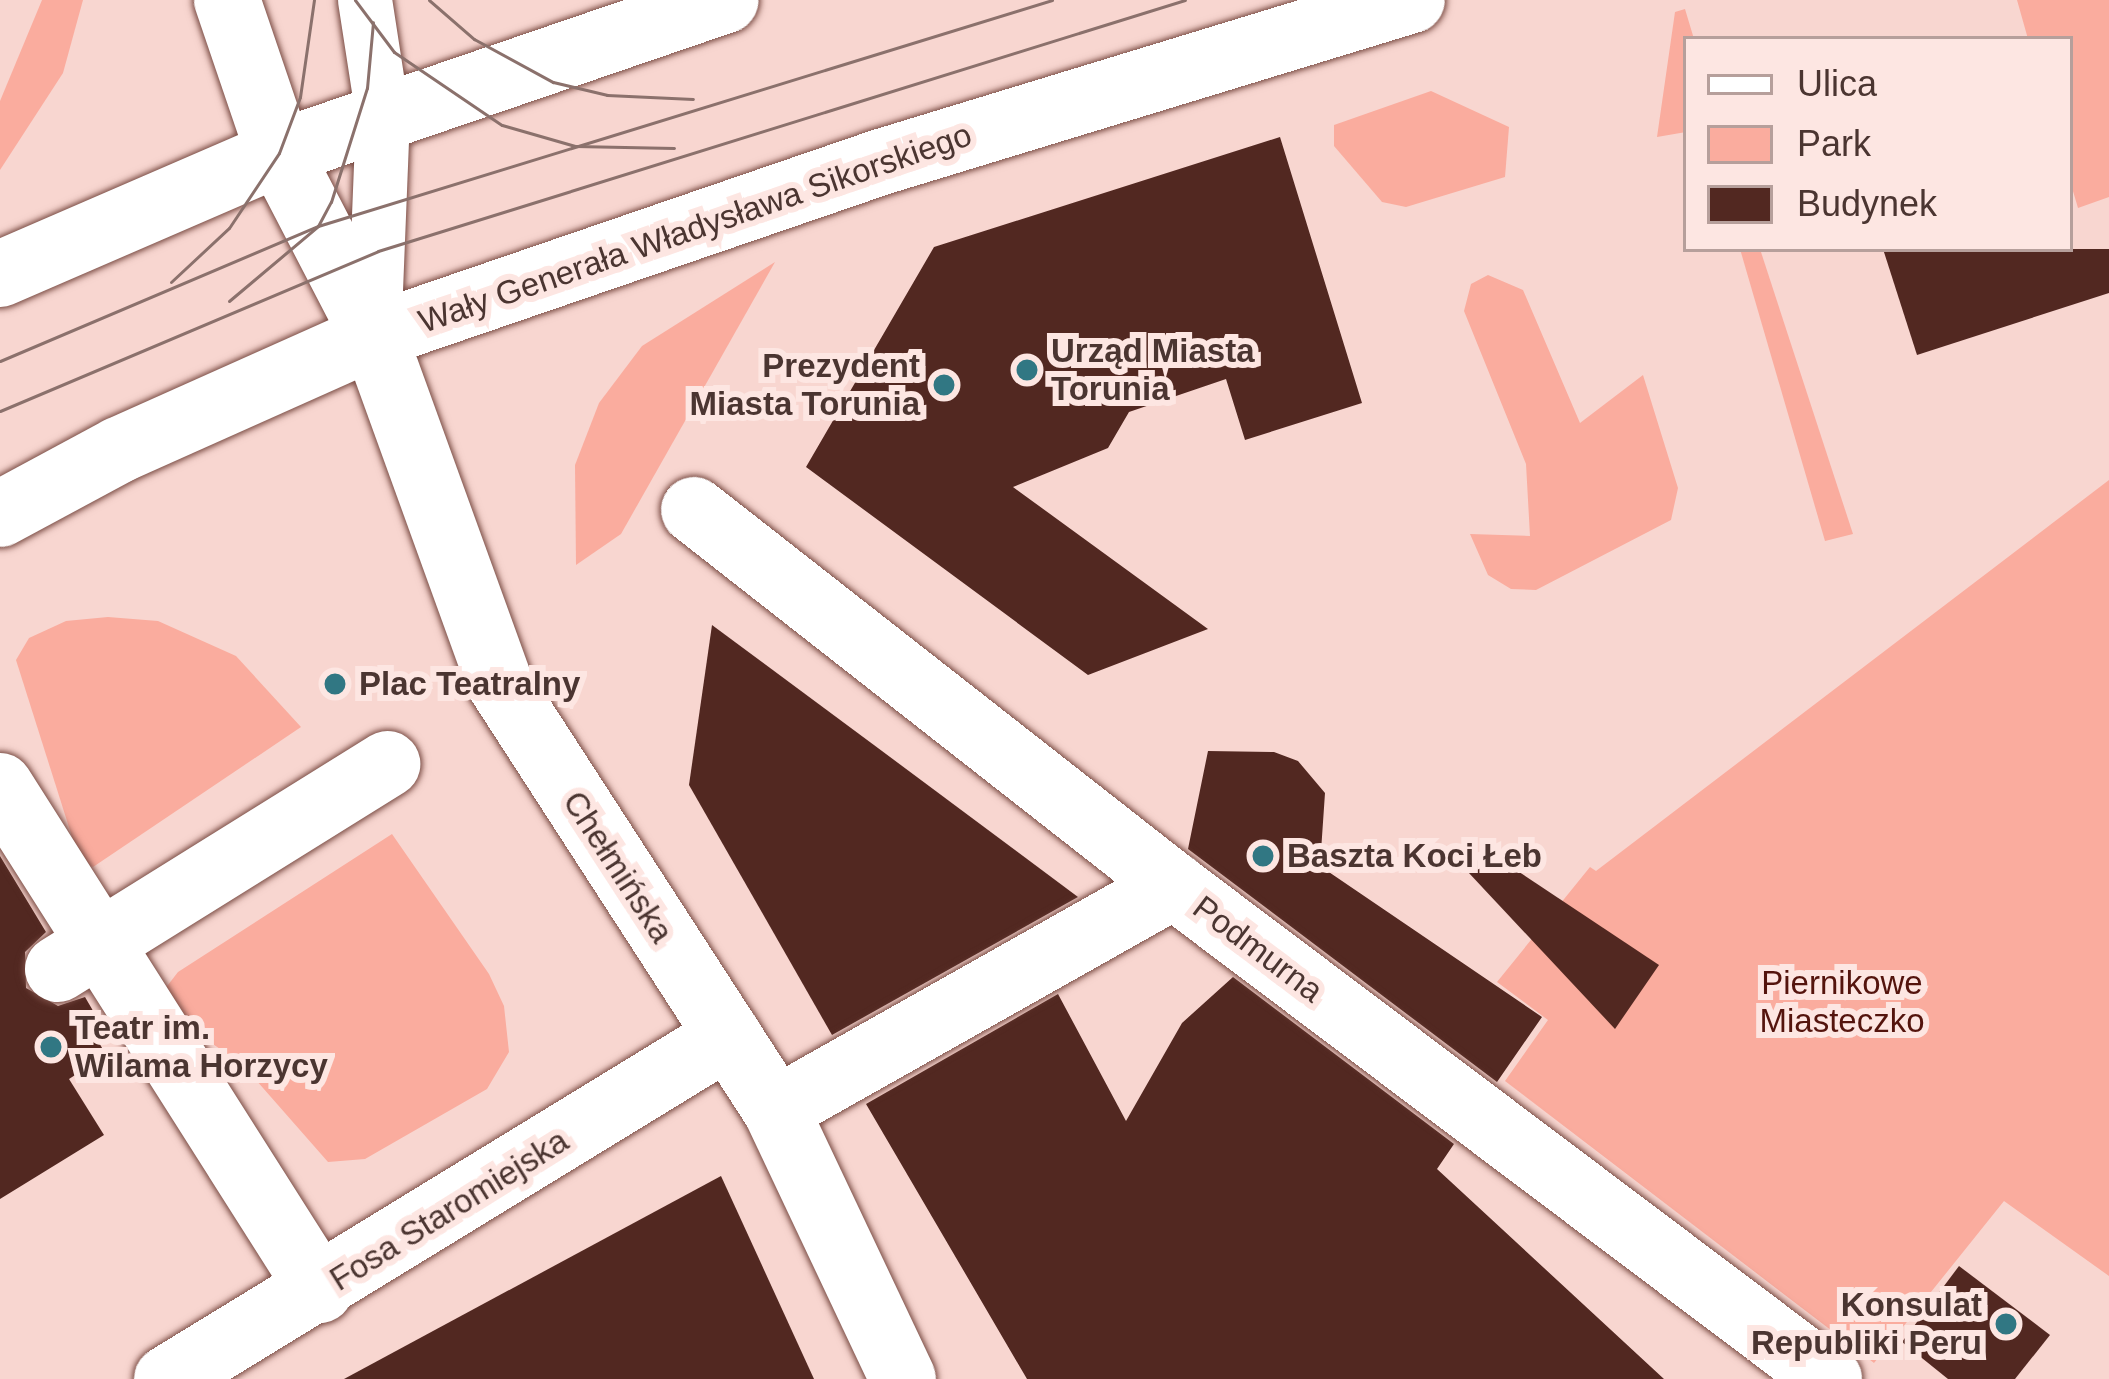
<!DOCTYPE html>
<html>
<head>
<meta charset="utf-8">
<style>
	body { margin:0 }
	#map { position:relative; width:2109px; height:1379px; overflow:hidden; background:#f8d6d0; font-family:Arial,sans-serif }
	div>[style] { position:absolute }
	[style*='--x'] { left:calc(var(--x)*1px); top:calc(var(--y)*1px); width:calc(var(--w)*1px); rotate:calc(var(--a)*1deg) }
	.green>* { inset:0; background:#faac9e }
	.building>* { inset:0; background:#522821 }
	.roads { filter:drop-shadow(0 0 3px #7a4c44) drop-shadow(0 0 3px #7a4c44) }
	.lane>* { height:54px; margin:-27px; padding:0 27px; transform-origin:27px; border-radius:27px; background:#fff }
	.street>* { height:66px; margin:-33px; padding:0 33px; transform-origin:33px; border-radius:33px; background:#fff }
	.secondary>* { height:66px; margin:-33px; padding:0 33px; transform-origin:33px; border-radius:33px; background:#fff }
	.tram>* { height:3px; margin:-1.5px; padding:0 1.5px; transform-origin:1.5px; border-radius:1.5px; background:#8b716c }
	.dots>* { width:33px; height:33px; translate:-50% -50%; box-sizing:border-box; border:6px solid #fde6e2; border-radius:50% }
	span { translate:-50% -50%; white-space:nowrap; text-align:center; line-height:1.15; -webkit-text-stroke:12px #fde6e2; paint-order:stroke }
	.street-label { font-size:33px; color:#4b3531 }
	.poi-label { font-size:33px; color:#4b3531; font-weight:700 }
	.left { translate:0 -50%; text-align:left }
	.right { translate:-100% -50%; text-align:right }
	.park-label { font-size:33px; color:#54140d }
	.legend { position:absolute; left:1683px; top:36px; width:390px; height:216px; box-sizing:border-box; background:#fde6e2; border:3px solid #b69f9b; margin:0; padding:15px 21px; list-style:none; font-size:36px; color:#4b3531 }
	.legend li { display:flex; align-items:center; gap:24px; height:60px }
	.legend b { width:60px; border:3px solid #b69f9b }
</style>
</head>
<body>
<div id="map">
	<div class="green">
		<i style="clip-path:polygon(42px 0,83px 0,63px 73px,0 170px,0 101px)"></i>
		<i style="clip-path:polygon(2017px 0,2109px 0,2109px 197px,2078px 208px,2070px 181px,2070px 39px,2028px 39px)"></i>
		<i style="clip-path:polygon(1685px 9px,1694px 39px,1686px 39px,1686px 132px,1657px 137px,1675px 12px)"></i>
		<i style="clip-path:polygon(1431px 91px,1509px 127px,1505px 177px,1406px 207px,1382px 202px,1334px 146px,1334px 125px)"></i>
		<i style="clip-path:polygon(1740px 249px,1760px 249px,1853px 534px,1825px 541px)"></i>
		<i style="clip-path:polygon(775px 262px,621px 534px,576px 565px,575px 465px,599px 403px,642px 346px)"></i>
		<i style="clip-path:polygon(1488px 275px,1523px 290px,1580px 423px,1643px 375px,1678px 488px,1671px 520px,1536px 590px,1511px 589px,1488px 575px,1470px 534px,1530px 536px,1526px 464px,1464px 311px,1471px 284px)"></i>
		<i style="clip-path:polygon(2109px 480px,2109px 1276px,2004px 1201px,1874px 1363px,1505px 1081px,1548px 1020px,1497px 982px,1590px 867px,1596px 871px)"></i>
		<i style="clip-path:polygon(108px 617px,158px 621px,236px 656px,301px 727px,93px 867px,80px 862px,16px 660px,29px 638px,66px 621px)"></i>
		<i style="clip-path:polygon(392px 834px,489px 974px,504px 1006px,509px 1052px,487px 1089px,365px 1159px,328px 1162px,242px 1064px,169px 1014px,161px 994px,178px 972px)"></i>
	</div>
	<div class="building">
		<i style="clip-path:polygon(1280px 137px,1362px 403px,1245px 440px,1226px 379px,1129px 412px,1108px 448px,1013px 487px,1208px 629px,1088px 675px,806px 467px,934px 247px)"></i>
		<i style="clip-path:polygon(1883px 249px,2109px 249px,2109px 293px,1917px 355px)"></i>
		<i style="clip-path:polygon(712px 625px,882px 751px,1078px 897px,832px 1035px,689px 785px)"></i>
		<i style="clip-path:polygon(1208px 751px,1274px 752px,1298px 761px,1325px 793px,1320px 866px,1542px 1017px,1497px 1082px,1188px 849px)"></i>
		<i style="clip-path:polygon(1486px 850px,1659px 965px,1615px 1029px,1468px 872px)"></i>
		<i style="clip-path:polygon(0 856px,46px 932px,25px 952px,26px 988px,58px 1006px,85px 997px,106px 1033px,97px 1039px,106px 1055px,69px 1079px,104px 1135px,0 1199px)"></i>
		<i style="clip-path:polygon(1233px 977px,1454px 1144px,1437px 1169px,1664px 1379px,1027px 1379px,866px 1104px,1058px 994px,1126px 1121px,1182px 1023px)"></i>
		<i style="clip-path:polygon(721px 1176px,814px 1379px,344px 1379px)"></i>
		<i style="clip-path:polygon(1959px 1266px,2050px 1335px,2015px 1379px,1948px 1379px,1902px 1342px)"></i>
	</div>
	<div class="roads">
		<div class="lane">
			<i style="--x:365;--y:0;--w:117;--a:81.2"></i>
			<i style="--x:383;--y:116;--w:220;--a:92.3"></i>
		</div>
		<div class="street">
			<i style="--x:374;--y:336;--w:368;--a:70.1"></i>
			<i style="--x:499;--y:682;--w:510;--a:57.09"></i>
			<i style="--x:776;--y:1110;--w:297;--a:64.7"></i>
			<i style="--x:694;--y:510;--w:610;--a:38.07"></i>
			<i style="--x:1174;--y:886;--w:820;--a:36.97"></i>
			<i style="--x:0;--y:786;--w:597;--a:57.59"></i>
			<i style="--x:58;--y:969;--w:388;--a:-31.9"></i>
			<i style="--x:776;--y:1110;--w:457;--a:-29.4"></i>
			<i style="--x:167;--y:1379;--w:658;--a:-31.44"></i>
		</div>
		<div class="secondary">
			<i style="--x:227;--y:0;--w:162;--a:71.2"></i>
			<i style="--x:279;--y:153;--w:206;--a:62.6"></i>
			<i style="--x:0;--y:274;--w:304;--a:-23.4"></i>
			<i style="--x:279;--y:153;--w:472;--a:-18.9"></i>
			<i style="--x:0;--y:514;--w:135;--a:-28.3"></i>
			<i style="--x:119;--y:450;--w:279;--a:-24.1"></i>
			<i style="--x:374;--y:336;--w:536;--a:-18.94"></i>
			<i style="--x:881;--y:162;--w:555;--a:-16.97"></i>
		</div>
	</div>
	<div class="tram">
		<i style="--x:355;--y:0;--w:65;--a:53.1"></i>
		<i style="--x:394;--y:52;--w:130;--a:34.1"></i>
		<i style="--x:502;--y:125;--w:76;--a:16"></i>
		<i style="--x:575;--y:146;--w:99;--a:1.2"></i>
		<i style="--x:429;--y:0;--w:60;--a:40.9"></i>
		<i style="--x:474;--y:39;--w:90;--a:28.6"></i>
		<i style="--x:553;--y:82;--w:56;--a:13.5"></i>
		<i style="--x:607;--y:95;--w:86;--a:2.7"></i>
		<i style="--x:171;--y:282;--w:79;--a:-43"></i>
		<i style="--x:229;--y:228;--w:90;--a:-56.3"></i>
		<i style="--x:279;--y:153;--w:60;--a:-69.4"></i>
		<i style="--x:300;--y:97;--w:98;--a:-81.8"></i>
		<i style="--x:229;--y:301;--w:116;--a:-40.1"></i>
		<i style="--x:318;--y:226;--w:27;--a:-62"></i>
		<i style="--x:331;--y:202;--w:120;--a:-72.5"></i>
		<i style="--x:367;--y:88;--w:66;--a:-84.8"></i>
		<i style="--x:0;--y:361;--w:345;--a:-23"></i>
		<i style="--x:318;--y:226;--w:768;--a:-17.11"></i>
		<i style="--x:0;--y:411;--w:410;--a:-22.9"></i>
		<i style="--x:378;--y:251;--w:845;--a:-17.28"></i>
	</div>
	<div class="dots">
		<i style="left:1027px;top:370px;background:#317783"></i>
		<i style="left:944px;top:385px;background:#317783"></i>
		<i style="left:335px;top:684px;background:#317783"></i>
		<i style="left:1263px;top:856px;background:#317783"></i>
		<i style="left:51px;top:1047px;background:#317783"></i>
		<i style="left:2006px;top:1324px;background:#317783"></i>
	</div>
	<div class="street-label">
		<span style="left:695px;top:228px;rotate:-19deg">Wały Generała Władysława Sikorskiego</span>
		<span style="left:618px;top:867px;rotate:57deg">Chełmińska</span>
		<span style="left:1258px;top:949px;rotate:37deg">Podmurna</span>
		<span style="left:449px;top:1210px;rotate:-32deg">Fosa Staromiejska</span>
	</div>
	<div class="poi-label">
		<span class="left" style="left:1051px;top:370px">Urząd Miasta<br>Torunia</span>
		<span class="right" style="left:920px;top:385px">Prezydent<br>Miasta Torunia</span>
		<span class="left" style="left:359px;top:684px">Plac Teatralny</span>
		<span class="left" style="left:1287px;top:856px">Baszta Koci Łeb</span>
		<span class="left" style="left:75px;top:1047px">Teatr im.<br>Wilama Horzycy</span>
		<span class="right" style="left:1982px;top:1324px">Konsulat<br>Republiki Peru</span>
	</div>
	<div class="park-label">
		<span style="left:1842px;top:1002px">Piernikowe<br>Miasteczko</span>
	</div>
	<ul class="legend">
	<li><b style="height:15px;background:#fff"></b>Ulica</li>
	<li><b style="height:33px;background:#faac9e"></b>Park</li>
	<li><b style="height:33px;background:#522821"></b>Budynek</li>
	</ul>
</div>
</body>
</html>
